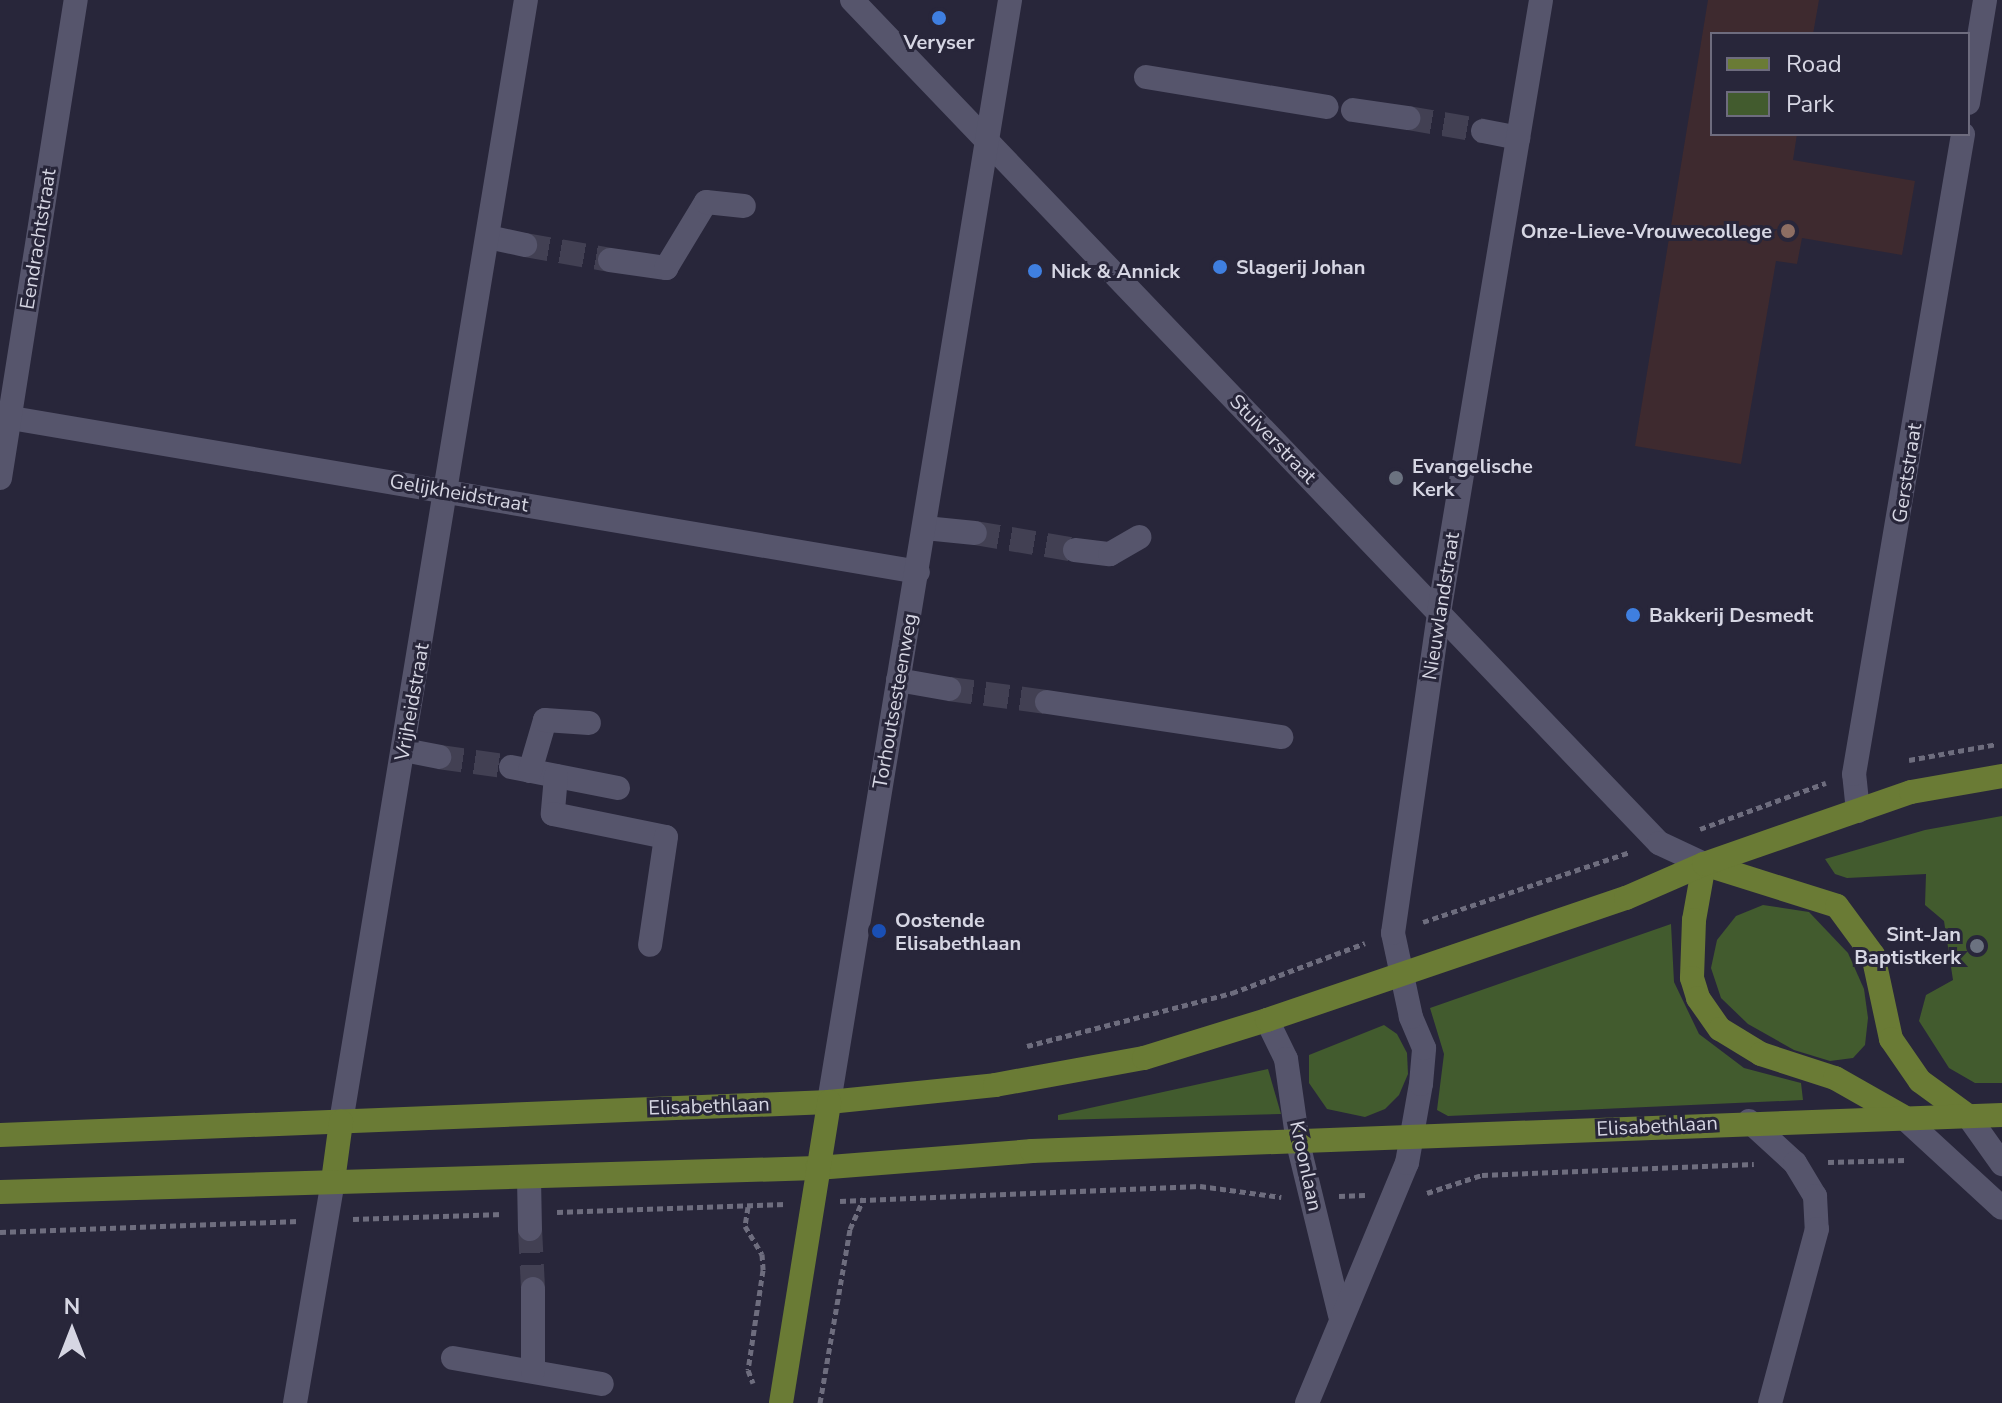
<!DOCTYPE html>
<html>
<head>
<meta charset="utf-8">
<style>
	body { margin:0 }
	#map { position:relative; width:2002px; height:1403px; overflow:hidden; background:#28263a; font-family:"Nunito Sans",sans-serif }
	div>[style] { position:absolute }
	[style*='--x'] { left:calc(var(--x)*1px); top:calc(var(--y)*1px); width:calc(var(--w)*1px); rotate:calc(var(--a)*1deg) }
	.education>* { inset:0; background:#3e2a2f }
	.green>* { inset:0; background:#425b2e }
	.minor-tunnel>* { height:24px; margin-top:-12px; transform-origin:0; background:repeating-linear-gradient(90deg,#424053 0 24px,transparent 0 36px) }
	.path>* { height:5px; margin-top:-2.5px; transform-origin:0; background:repeating-linear-gradient(90deg,#6e6d7e 0 6px,transparent 0 10px) }
	.minor>* { height:24px; margin:-12px; padding:0 12px; transform-origin:12px; border-radius:12px; background:#56556c }
	.major>* { height:24px; margin:-12px; padding:0 12px; transform-origin:12px; border-radius:12px; background:#6a7b35 }
	.dots>* { width:22px; height:22px; translate:-50% -50%; box-sizing:border-box; border:4px solid #28263a; border-radius:50% }
	span { translate:-50% -50%; white-space:nowrap; text-align:center; line-height:1.15; -webkit-text-stroke:6px #28263a; paint-order:stroke }
	.poi-label { font-size:20px; color:#d6d6e3; font-weight:700 }
	.right { translate:-100% -50%; text-align:right }
	.left { translate:0 -50%; text-align:left }
	.street-label { font-size:20px; color:#d6d6e3 }
	.legend { position:absolute; left:1710px; top:32px; width:260px; height:104px; box-sizing:border-box; background:#28263a; border:2px solid #6e6c7e; margin:0; padding:10px 14px; list-style:none; font-size:24px; color:#d6d6e3 }
	.legend li { display:flex; align-items:center; gap:16px; height:40px }
	.legend b { width:40px; border:2px solid #6e6c7e }
	.north { position:absolute; left:32px; top:1291px; width:80px; height:80px; -webkit-text-stroke:6px #28263a; paint-order:stroke; rotate:0deg; font-size:22px; font-weight:700; line-height:32px; text-align:center; color:#d6d6e3 }
	.north::after { content:''; display:block; margin:auto; width:28px; height:36px; background:#d6d6e3; clip-path:polygon(50% 0,100% 100%,50% 72%,0 100%) }
</style>
</head>
<body>
<div id="map">
	<div class="education">
		<i style="clip-path:polygon(1708px 0,1819px 0,1813px 34px,1712px 34px,1712px 134px,1797px 134px,1793px 160px,1915px 181px,1902px 255px,1802px 238px,1797px 264px,1776px 261px,1741px 464px,1635px 446px)"></i>
	</div>
	<div class="green">
		<i style="clip-path:polygon(2002px 816px,2002px 1083px,1975px 1083px,1949px 1068px,1919px 1021px,1926px 995px,1953px 980px,1944px 921px,1925px 905px,1926px 874px,1847px 878px,1835px 874px,1825px 859px,1925px 830px)"></i>
		<i style="clip-path:polygon(1763px 905px,1809px 912px,1848px 953px,1864px 989px,1868px 1018px,1865px 1045px,1853px 1058px,1830px 1061px,1794px 1050px,1748px 1024px,1721px 998px,1711px 968px,1717px 940px,1736px 916px)"></i>
		<i style="clip-path:polygon(1671px 924px,1674px 982px,1699px 1034px,1744px 1068px,1801px 1083px,1803px 1100px,1448px 1116px,1437px 1110px,1444px 1054px,1430px 1008px)"></i>
		<i style="clip-path:polygon(1384px 1025px,1397px 1034px,1407px 1053px,1408px 1074px,1399px 1095px,1385px 1109px,1365px 1117px,1327px 1109px,1309px 1083px,1309px 1055px)"></i>
		<i style="clip-path:polygon(1268px 1069px,1281px 1114px,1058px 1120px,1058px 1115px)"></i>
	</div>
	<div class="minor-tunnel">
		<i style="--x:1408;--y:118;--w:76;--a:9.8"></i>
		<i style="--x:525;--y:245;--w:86;--a:10"></i>
		<i style="--x:975;--y:533;--w:101;--a:9.6"></i>
		<i style="--x:949;--y:689;--w:99;--a:7.6"></i>
		<i style="--x:439;--y:757;--w:73;--a:7.9"></i>
		<i style="--x:530;--y:1229;--w:60;--a:87.1"></i>
	</div>
	<div class="path">
		<i style="--x:1909;--y:760;--w:89;--a:-10.3"></i>
		<i style="--x:1700;--y:829;--w:134;--a:-20.1"></i>
		<i style="--x:1423;--y:922;--w:219;--a:-18.7"></i>
		<i style="--x:1027;--y:1046;--w:212;--a:-14.5"></i>
		<i style="--x:1232;--y:993;--w:142;--a:-20.6"></i>
		<i style="--x:1828;--y:1162;--w:78;--a:-1.5"></i>
		<i style="--x:1427;--y:1193;--w:58;--a:-18.1"></i>
		<i style="--x:1482;--y:1175;--w:272;--a:-2.3"></i>
		<i style="--x:1339;--y:1196;--w:26;--a:-2"></i>
		<i style="--x:840;--y:1201;--w:360;--a:-2.4"></i>
		<i style="--x:1200;--y:1186;--w:82;--a:7.7"></i>
		<i style="--x:748;--y:1207;--w:19;--a:99"></i>
		<i style="--x:745;--y:1226;--w:33;--a:59"></i>
		<i style="--x:762;--y:1254;--w:16;--a:86"></i>
		<i style="--x:763;--y:1270;--w:101;--a:98.5"></i>
		<i style="--x:748;--y:1370;--w:14;--a:69"></i>
		<i style="--x:557;--y:1212;--w:229;--a:-2"></i>
		<i style="--x:353;--y:1219;--w:150;--a:-1.9"></i>
		<i style="--x:0;--y:1232;--w:299;--a:-2.1"></i>
		<i style="--x:820;--y:1403;--w:177;--a:-80.2"></i>
		<i style="--x:850;--y:1229;--w:34;--a:-66"></i>
	</div>
	<div class="minor">
		<i style="--x:852;--y:0;--w:1167;--a:46.25"></i>
		<i style="--x:1659;--y:843;--w:50;--a:25"></i>
		<i style="--x:1146;--y:77;--w:183;--a:9.4"></i>
		<i style="--x:1968;--y:103;--w:104;--a:-80.6"></i>
		<i style="--x:1353;--y:110;--w:56;--a:8.3"></i>
		<i style="--x:1483;--y:131;--w:36;--a:11"></i>
		<i style="--x:488;--y:237;--w:38;--a:12"></i>
		<i style="--x:610;--y:260;--w:57;--a:8.1"></i>
		<i style="--x:666;--y:268;--w:77;--a:-58.8"></i>
		<i style="--x:706;--y:202;--w:38;--a:6"></i>
		<i style="--x:0;--y:416;--w:931;--a:9.64"></i>
		<i style="--x:0;--y:478;--w:484;--a:-81"></i>
		<i style="--x:925;--y:528;--w:50;--a:5.7"></i>
		<i style="--x:1075;--y:550;--w:35;--a:7"></i>
		<i style="--x:1110;--y:554;--w:34;--a:-30"></i>
		<i style="--x:898;--y:680;--w:52;--a:10"></i>
		<i style="--x:1047;--y:702;--w:237;--a:8.5"></i>
		<i style="--x:404;--y:750;--w:36;--a:11"></i>
		<i style="--x:511;--y:767;--w:109;--a:11.1"></i>
		<i style="--x:530;--y:771;--w:53;--a:-73.6"></i>
		<i style="--x:545;--y:720;--w:44;--a:3.9"></i>
		<i style="--x:556;--y:776;--w:38;--a:95"></i>
		<i style="--x:553;--y:814;--w:115;--a:11.5"></i>
		<i style="--x:666;--y:837;--w:109;--a:98.4"></i>
		<i style="--x:1858;--y:811;--w:37;--a:-96"></i>
		<i style="--x:1854;--y:774;--w:649;--a:-80.33"></i>
		<i style="--x:1267;--y:1020;--w:43;--a:64"></i>
		<i style="--x:1286;--y:1059;--w:85;--a:81.9"></i>
		<i style="--x:1298;--y:1143;--w:177;--a:76.3"></i>
		<i style="--x:829;--y:1102;--w:1117;--a:-80.67"></i>
		<i style="--x:1968;--y:1116;--w:59;--a:54.7"></i>
		<i style="--x:1903;--y:1117;--w:134;--a:42.6"></i>
		<i style="--x:1749;--y:1121;--w:62;--a:42.4"></i>
		<i style="--x:1795;--y:1163;--w:39;--a:59"></i>
		<i style="--x:1815;--y:1196;--w:33;--a:87"></i>
		<i style="--x:1817;--y:1229;--w:180;--a:105.1"></i>
		<i style="--x:341;--y:1122;--w:1137;--a:-80.64"></i>
		<i style="--x:529;--y:1178;--w:51;--a:88.9"></i>
		<i style="--x:453;--y:1358;--w:151;--a:9.9"></i>
		<i style="--x:533;--y:1371;--w:82;--a:-90"></i>
		<i style="--x:295;--y:1403;--w:225;--a:-80.3"></i>
		<i style="--x:1307;--y:1403;--w:260;--a:-67.4"></i>
		<i style="--x:1407;--y:1163;--w:80;--a:-80"></i>
		<i style="--x:1421;--y:1084;--w:36;--a:-85"></i>
		<i style="--x:1424;--y:1048;--w:34;--a:-113"></i>
		<i style="--x:1411;--y:1017;--w:86;--a:-102.1"></i>
		<i style="--x:1393;--y:933;--w:323;--a:-81.8"></i>
		<i style="--x:1439;--y:613;--w:621;--a:-80.55"></i>
	</div>
	<div class="major">
		<i style="--x:1704;--y:864;--w:139;--a:17.5"></i>
		<i style="--x:1837;--y:906;--w:61;--a:53.7"></i>
		<i style="--x:1873;--y:955;--w:86;--a:77.9"></i>
		<i style="--x:1891;--y:1039;--w:51;--a:55.4"></i>
		<i style="--x:1920;--y:1081;--w:59;--a:36.1"></i>
		<i style="--x:1704;--y:864;--w:57;--a:100.1"></i>
		<i style="--x:1694;--y:920;--w:58;--a:92"></i>
		<i style="--x:1692;--y:978;--w:21;--a:73"></i>
		<i style="--x:1698;--y:998;--w:38;--a:55"></i>
		<i style="--x:1720;--y:1029;--w:48;--a:31.4"></i>
		<i style="--x:1761;--y:1054;--w:78;--a:18"></i>
		<i style="--x:1835;--y:1078;--w:77;--a:29.6"></i>
		<i style="--x:0;--y:1135;--w:830;--a:-2.28"></i>
		<i style="--x:829;--y:1102;--w:167;--a:-5.8"></i>
		<i style="--x:995;--y:1085;--w:151;--a:-10.3"></i>
		<i style="--x:1144;--y:1058;--w:129;--a:-17.2"></i>
		<i style="--x:1267;--y:1020;--w:379;--a:-18.8"></i>
		<i style="--x:1626;--y:898;--w:85;--a:-23.6"></i>
		<i style="--x:1704;--y:864;--w:219;--a:-19.2"></i>
		<i style="--x:1911;--y:792;--w:92;--a:-10"></i>
		<i style="--x:333;--y:1181;--w:60;--a:-82.3"></i>
		<i style="--x:0;--y:1192;--w:817;--a:-1.68"></i>
		<i style="--x:817;--y:1168;--w:216;--a:-4.5"></i>
		<i style="--x:1032;--y:1151;--w:971;--a:-2.13"></i>
		<i style="--x:781;--y:1403;--w:305;--a:-80.9"></i>
	</div>
	<div class="dots">
		<i style="left:939px;top:18px;background:#3f7fe0"></i>
		<i style="left:1788px;top:231px;background:#8d6e63"></i>
		<i style="left:1220px;top:267px;background:#3f7fe0"></i>
		<i style="left:1035px;top:271px;background:#3f7fe0"></i>
		<i style="left:1396px;top:478px;background:#6b7280"></i>
		<i style="left:1633px;top:615px;background:#3f7fe0"></i>
		<i style="left:879px;top:931px;background:#1a4fb4"></i>
		<i style="left:1977px;top:946px;background:#6b7280"></i>
	</div>
	<div class="poi-label">
		<span style="left:939px;top:42px">Veryser</span>
		<span class="right" style="left:1772px;top:231px">Onze-Lieve-Vrouwecollege</span>
		<span class="left" style="left:1236px;top:267px">Slagerij Johan</span>
		<span class="left" style="left:1051px;top:271px">Nick &amp; Annick</span>
		<span class="left" style="left:1412px;top:478px">Evangelische<br>Kerk</span>
		<span class="left" style="left:1649px;top:615px">Bakkerij Desmedt</span>
		<span class="left" style="left:895px;top:932px">Oostende<br>Elisabethlaan</span>
		<span class="right" style="left:1961px;top:946px">Sint-Jan<br>Baptistkerk</span>
	</div>
	<div class="street-label">
		<span style="left:38px;top:239px;rotate:-81deg">Eendrachtstraat</span>
		<span style="left:1273px;top:439px;rotate:46deg">Stuiverstraat</span>
		<span style="left:1907px;top:473px;rotate:-81deg">Gerststraat</span>
		<span style="left:459px;top:493px;rotate:10deg">Gelijkheidstraat</span>
		<span style="left:1441px;top:606px;rotate:-81deg">Nieuwlandstraat</span>
		<span style="left:895px;top:701px;rotate:-80deg">Torhoutsesteenweg</span>
		<span style="left:412px;top:702px;rotate:-80deg">Vrijheidstraat</span>
		<span style="left:709px;top:1106px;rotate:-2deg">Elisabethlaan</span>
		<span style="left:1657px;top:1126px;rotate:-3deg">Elisabethlaan</span>
		<span style="left:1306px;top:1166px;rotate:78deg">Kroonlaan</span>
	</div>
	<ul class="legend">
	<li><b style="height:10px;background:#6a7b35"></b>Road</li>
	<li><b style="height:22px;background:#425b2e"></b>Park</li>
	</ul>
	<div class="north">N</div>
</div>
</body>
</html>
